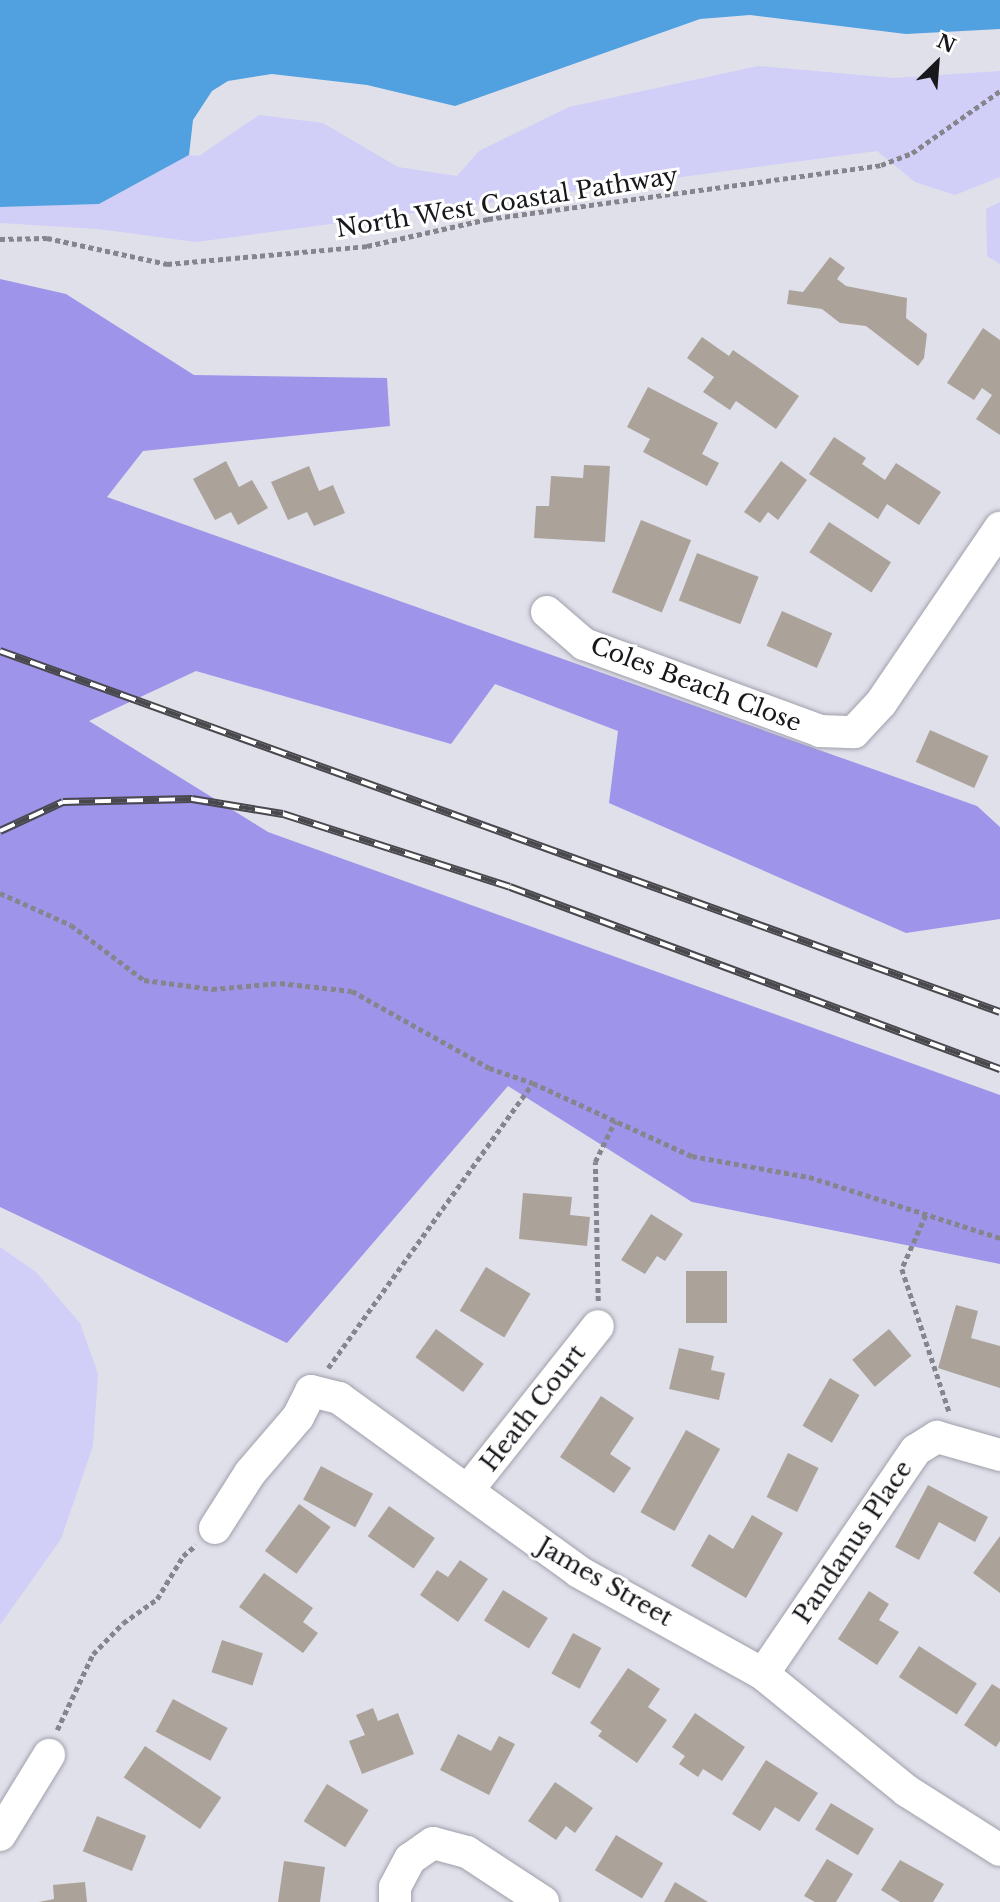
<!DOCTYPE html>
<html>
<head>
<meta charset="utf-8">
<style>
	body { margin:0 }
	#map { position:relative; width:1000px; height:1902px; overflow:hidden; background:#e0e0eb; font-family:"Libre Baskerville",serif }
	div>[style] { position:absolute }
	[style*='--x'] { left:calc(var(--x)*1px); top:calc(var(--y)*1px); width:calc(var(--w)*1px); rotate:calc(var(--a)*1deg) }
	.green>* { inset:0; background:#d1cef7 }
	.forest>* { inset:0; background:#9e94e9 }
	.water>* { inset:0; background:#51a0e0 }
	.building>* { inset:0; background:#aba29a; transform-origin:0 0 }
	.path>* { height:4.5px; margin-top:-2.25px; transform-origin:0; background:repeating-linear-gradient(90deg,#86858d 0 5px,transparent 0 8.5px) }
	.roads { filter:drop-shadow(0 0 2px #a0a0ab) drop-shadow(0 0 2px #a0a0ab) }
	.minor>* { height:32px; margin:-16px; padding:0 16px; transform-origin:16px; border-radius:16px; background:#fff }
	.rail>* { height:8px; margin-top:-4px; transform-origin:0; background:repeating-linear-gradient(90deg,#fff 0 16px,#48484d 0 32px); box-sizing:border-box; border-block:2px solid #48484d }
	span { translate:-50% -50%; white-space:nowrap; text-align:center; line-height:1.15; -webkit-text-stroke:6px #fff; paint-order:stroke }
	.street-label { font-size:24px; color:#18171b }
	.north { position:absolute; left:902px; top:28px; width:70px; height:70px; -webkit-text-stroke:5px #fff; paint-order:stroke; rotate:25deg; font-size:19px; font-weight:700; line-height:28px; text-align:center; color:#18171b }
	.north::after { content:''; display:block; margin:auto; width:24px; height:32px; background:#18171b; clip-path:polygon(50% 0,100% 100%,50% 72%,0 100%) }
</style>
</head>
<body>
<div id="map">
	<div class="green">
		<i style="clip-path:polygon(758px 66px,894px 78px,1000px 71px,1000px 177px,955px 195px,915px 182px,877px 151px,196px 242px,98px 229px,0 223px,0 207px,99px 204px,189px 155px,199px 156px,259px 115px,323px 123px,398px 167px,457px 176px,479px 151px,569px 107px)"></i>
		<i style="clip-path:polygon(1000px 202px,1000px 264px,987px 256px,986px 209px)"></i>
		<i style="clip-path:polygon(0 1247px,36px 1272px,80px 1323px,98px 1374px,93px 1446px,61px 1539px,0 1625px)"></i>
	</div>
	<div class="forest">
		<i style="clip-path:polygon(0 279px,66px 294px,194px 375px,387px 378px,390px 426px,143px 451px,107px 497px,977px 806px,1000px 827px,1000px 919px,906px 933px,609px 803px,618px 731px,495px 684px,451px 744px,196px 671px,89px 721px,268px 832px,1000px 1095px,1000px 1264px,692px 1202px,508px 1086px,287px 1343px,0 1207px)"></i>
	</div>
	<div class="water">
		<i style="clip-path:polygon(0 0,1000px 0,1000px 29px,906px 34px,750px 15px,700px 19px,455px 106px,367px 85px,272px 74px,228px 81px,212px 91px,193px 120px,189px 155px,99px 204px,0 207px)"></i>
	</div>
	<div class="building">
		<i style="clip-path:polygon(830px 257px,845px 268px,837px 279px,846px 286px,907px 298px,906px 318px,927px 334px,924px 358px,918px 366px,866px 326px,840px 323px,822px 309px,787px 304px,789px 290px,803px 292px)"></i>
		<i style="clip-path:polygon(983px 328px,1000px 340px,1000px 435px,976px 419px,992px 395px,982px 388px,974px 400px,947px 383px)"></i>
		<i style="clip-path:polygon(702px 337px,729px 356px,733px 350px,799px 396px,776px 429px,736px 401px,730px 410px,703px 392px,714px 377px,687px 358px)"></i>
		<i style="clip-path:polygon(648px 387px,718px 423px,702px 454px,719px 463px,707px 486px,643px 452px,650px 439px,627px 427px)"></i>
		<i style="clip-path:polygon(834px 437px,866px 458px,862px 464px,885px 480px,896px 463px,941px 492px,919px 525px,887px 504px,878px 519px,809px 474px)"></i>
		<i style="clip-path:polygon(226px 461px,239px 487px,252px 480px,268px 508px,238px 525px,231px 512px,215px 520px,193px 479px)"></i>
		<i style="clip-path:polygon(781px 461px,807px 480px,778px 520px,768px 512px,760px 523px,744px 512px)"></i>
		<i style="clip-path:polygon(584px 465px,610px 466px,605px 542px,534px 538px,536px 506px,549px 506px,551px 476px,583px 478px)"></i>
		<i style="clip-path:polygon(309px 466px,319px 491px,333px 485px,345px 513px,314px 526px,307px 512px,288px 520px,271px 482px)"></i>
		<i style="left:641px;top:520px;width:54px;height:78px;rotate:22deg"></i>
		<i style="left:829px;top:522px;width:74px;height:36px;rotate:33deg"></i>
		<i style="left:697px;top:553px;width:66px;height:51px;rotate:21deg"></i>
		<i style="left:782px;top:611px;width:55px;height:38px;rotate:24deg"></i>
		<i style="left:930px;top:730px;width:64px;height:35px;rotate:24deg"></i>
		<i style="clip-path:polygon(523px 1193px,572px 1197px,570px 1215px,590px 1217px,587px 1246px,519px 1239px)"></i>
		<i style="clip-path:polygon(651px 1214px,683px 1234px,665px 1261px,657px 1256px,645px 1274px,621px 1260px)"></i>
		<i style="left:486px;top:1267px;width:52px;height:51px;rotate:31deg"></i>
		<i style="left:686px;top:1271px;width:41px;height:52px"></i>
		<i style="clip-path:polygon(956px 1305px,978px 1311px,971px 1338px,1000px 1346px,1000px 1388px,938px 1368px)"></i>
		<i style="left:436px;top:1329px;width:59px;height:35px;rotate:36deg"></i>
		<i style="left:889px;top:1329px;width:35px;height:48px;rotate:50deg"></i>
		<i style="clip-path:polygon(679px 1348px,714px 1356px,711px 1370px,725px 1373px,719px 1400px,669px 1389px)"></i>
		<i style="left:830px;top:1378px;width:34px;height:55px;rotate:30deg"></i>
		<i style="clip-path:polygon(601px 1396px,634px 1418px,610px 1454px,631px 1468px,614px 1493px,560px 1457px)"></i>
		<i style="left:686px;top:1430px;width:39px;height:94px;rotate:29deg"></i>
		<i style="left:788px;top:1453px;width:34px;height:49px;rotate:26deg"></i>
		<i style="left:321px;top:1466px;width:59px;height:38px;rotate:28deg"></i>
		<i style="clip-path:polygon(928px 1485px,988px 1517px,975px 1542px,939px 1522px,919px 1560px,895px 1547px)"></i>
		<i style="left:299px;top:1504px;width:39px;height:58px;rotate:36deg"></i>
		<i style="left:389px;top:1506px;width:56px;height:37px;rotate:35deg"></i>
		<i style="clip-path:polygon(752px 1515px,783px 1533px,746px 1598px,691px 1566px,709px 1534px,733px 1549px)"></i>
		<i style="clip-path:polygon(1000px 1536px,1000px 1593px,973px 1573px)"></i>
		<i style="clip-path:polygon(460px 1560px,488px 1579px,458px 1622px,420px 1595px,437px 1570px,448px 1577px)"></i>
		<i style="clip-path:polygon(264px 1573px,313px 1608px,303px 1622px,318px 1633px,303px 1653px,239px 1607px)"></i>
		<i style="left:503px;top:1590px;width:53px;height:36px;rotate:32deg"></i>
		<i style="clip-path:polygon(869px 1591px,889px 1604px,879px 1620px,899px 1632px,877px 1665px,838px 1639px)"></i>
		<i style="left:573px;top:1633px;width:32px;height:46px;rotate:28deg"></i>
		<i style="left:222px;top:1640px;width:43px;height:34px;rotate:18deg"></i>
		<i style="left:919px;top:1646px;width:69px;height:37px;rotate:33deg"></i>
		<i style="clip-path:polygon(628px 1668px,660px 1689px,648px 1707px,667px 1720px,637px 1763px,598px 1736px,602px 1731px,590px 1723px)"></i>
		<i style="clip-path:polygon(992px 1684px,1000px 1689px,1000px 1741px,996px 1747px,964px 1725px)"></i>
		<i style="left:173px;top:1699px;width:62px;height:37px;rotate:28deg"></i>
		<i style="clip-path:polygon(373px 1708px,378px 1721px,398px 1713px,414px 1754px,362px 1774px,349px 1741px,365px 1735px,356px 1715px)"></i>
		<i style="clip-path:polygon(695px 1713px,745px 1747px,722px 1781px,703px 1769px,698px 1777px,679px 1764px,685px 1756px,672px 1747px)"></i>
		<i style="clip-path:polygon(458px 1734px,491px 1751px,499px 1736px,515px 1744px,489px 1795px,440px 1770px)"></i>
		<i style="left:145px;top:1746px;width:92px;height:38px;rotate:34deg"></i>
		<i style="clip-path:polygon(766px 1760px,818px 1793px,799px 1822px,775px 1807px,760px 1831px,732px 1814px)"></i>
		<i style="clip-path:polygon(555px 1782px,593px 1808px,575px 1833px,566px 1826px,556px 1840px,528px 1821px)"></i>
		<i style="left:327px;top:1784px;width:49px;height:44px;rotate:32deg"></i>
		<i style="left:831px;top:1803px;width:50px;height:31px;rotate:31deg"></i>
		<i style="left:97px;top:1816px;width:53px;height:38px;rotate:22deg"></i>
		<i style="left:616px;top:1835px;width:55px;height:41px;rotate:31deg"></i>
		<i style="clip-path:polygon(827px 1859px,853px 1874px,836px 1902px,815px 1902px,804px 1896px)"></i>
		<i style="clip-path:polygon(900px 1860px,944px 1884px,933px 1902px,900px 1902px,881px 1890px)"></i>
		<i style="clip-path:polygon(284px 1861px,325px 1867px,320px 1902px,278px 1902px)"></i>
		<i style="clip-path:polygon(85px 1882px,87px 1902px,39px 1902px,54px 1899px,53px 1885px)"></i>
		<i style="clip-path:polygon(675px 1882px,708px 1902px,664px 1902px)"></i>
	</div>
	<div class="path">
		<i style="--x:0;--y:239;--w:47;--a:-1.2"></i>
		<i style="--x:47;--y:238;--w:123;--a:12.2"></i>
		<i style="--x:167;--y:264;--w:201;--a:-5.1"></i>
		<i style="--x:367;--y:246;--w:124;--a:-12.6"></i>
		<i style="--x:488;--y:219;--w:397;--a:-7.8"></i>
		<i style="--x:881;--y:165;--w:33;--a:-21"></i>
		<i style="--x:912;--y:153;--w:108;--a:-35.2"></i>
		<i style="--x:0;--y:893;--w:78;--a:24.3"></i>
		<i style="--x:71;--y:925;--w:91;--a:37"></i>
		<i style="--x:144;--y:980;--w:69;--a:7.5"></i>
		<i style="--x:212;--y:989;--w:68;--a:-5"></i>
		<i style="--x:280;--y:983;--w:72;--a:6.3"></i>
		<i style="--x:352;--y:991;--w:157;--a:29.3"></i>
		<i style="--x:489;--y:1068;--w:46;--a:18.8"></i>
		<i style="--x:533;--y:1083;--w:175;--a:24.7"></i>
		<i style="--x:692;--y:1156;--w:119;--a:10.2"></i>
		<i style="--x:809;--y:1177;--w:201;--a:17.7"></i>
		<i style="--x:926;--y:1215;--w:59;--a:114"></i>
		<i style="--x:902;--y:1269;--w:150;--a:71.7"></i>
		<i style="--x:598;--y:1301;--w:139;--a:-91.2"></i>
		<i style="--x:595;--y:1162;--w:46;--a:-64"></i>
		<i style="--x:328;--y:1368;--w:351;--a:-54.3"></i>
		<i style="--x:57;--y:1730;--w:84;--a:-64.7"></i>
		<i style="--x:93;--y:1654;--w:43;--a:-45.9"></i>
		<i style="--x:123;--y:1623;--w:42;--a:-35.2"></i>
		<i style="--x:157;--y:1599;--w:50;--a:-58.8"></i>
		<i style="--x:183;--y:1556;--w:17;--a:-40"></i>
	</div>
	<div class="roads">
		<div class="minor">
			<i style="--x:547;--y:612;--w:49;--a:40.9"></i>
			<i style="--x:584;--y:644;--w:252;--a:20.2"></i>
			<i style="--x:820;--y:731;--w:34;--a:2"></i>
			<i style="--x:854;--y:732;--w:40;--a:-47"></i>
			<i style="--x:881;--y:703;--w:212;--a:-55.8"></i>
			<i style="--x:468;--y:1490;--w:209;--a:-51.6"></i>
			<i style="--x:215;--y:1528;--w:65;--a:-57.5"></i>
			<i style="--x:250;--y:1473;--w:74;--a:-49.4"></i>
			<i style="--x:298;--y:1417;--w:29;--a:-63"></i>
			<i style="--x:311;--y:1391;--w:29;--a:14"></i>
			<i style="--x:339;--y:1398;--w:296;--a:35.9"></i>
			<i style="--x:579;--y:1572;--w:210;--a:29"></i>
			<i style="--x:763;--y:1674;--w:186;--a:39.1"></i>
			<i style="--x:907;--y:1791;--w:110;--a:32.4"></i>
			<i style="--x:763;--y:1674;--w:271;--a:-55.7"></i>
			<i style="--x:916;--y:1450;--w:25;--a:-32"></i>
			<i style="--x:937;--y:1437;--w:66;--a:15.9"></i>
			<i style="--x:0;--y:1835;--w:94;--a:-58.5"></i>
			<i style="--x:395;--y:1902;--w:15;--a:-90"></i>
			<i style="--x:395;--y:1887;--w:32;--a:-62"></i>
			<i style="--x:410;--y:1859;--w:28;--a:-35"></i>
			<i style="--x:433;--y:1843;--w:35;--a:15"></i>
			<i style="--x:467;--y:1852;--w:91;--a:33.3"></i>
		</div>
	</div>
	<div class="rail">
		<i style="--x:0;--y:651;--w:1063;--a:19.85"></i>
		<i style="--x:0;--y:831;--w:69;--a:-24.7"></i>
		<i style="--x:63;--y:802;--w:129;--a:-1.3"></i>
		<i style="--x:192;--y:799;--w:92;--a:9.4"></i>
		<i style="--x:283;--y:814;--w:238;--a:17.8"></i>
		<i style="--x:510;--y:887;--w:523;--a:20.38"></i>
	</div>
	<div class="street-label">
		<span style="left:507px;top:202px;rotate:-9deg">North West Coastal Pathway</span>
		<span style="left:696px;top:684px;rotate:21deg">Coles Beach Close</span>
		<span style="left:533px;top:1408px;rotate:-52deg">Heath Court</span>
		<span style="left:853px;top:1542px;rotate:-56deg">Pandanus Place</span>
		<span style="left:605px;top:1582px;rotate:30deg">James Street</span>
	</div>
	<div class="north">N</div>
</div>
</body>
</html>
